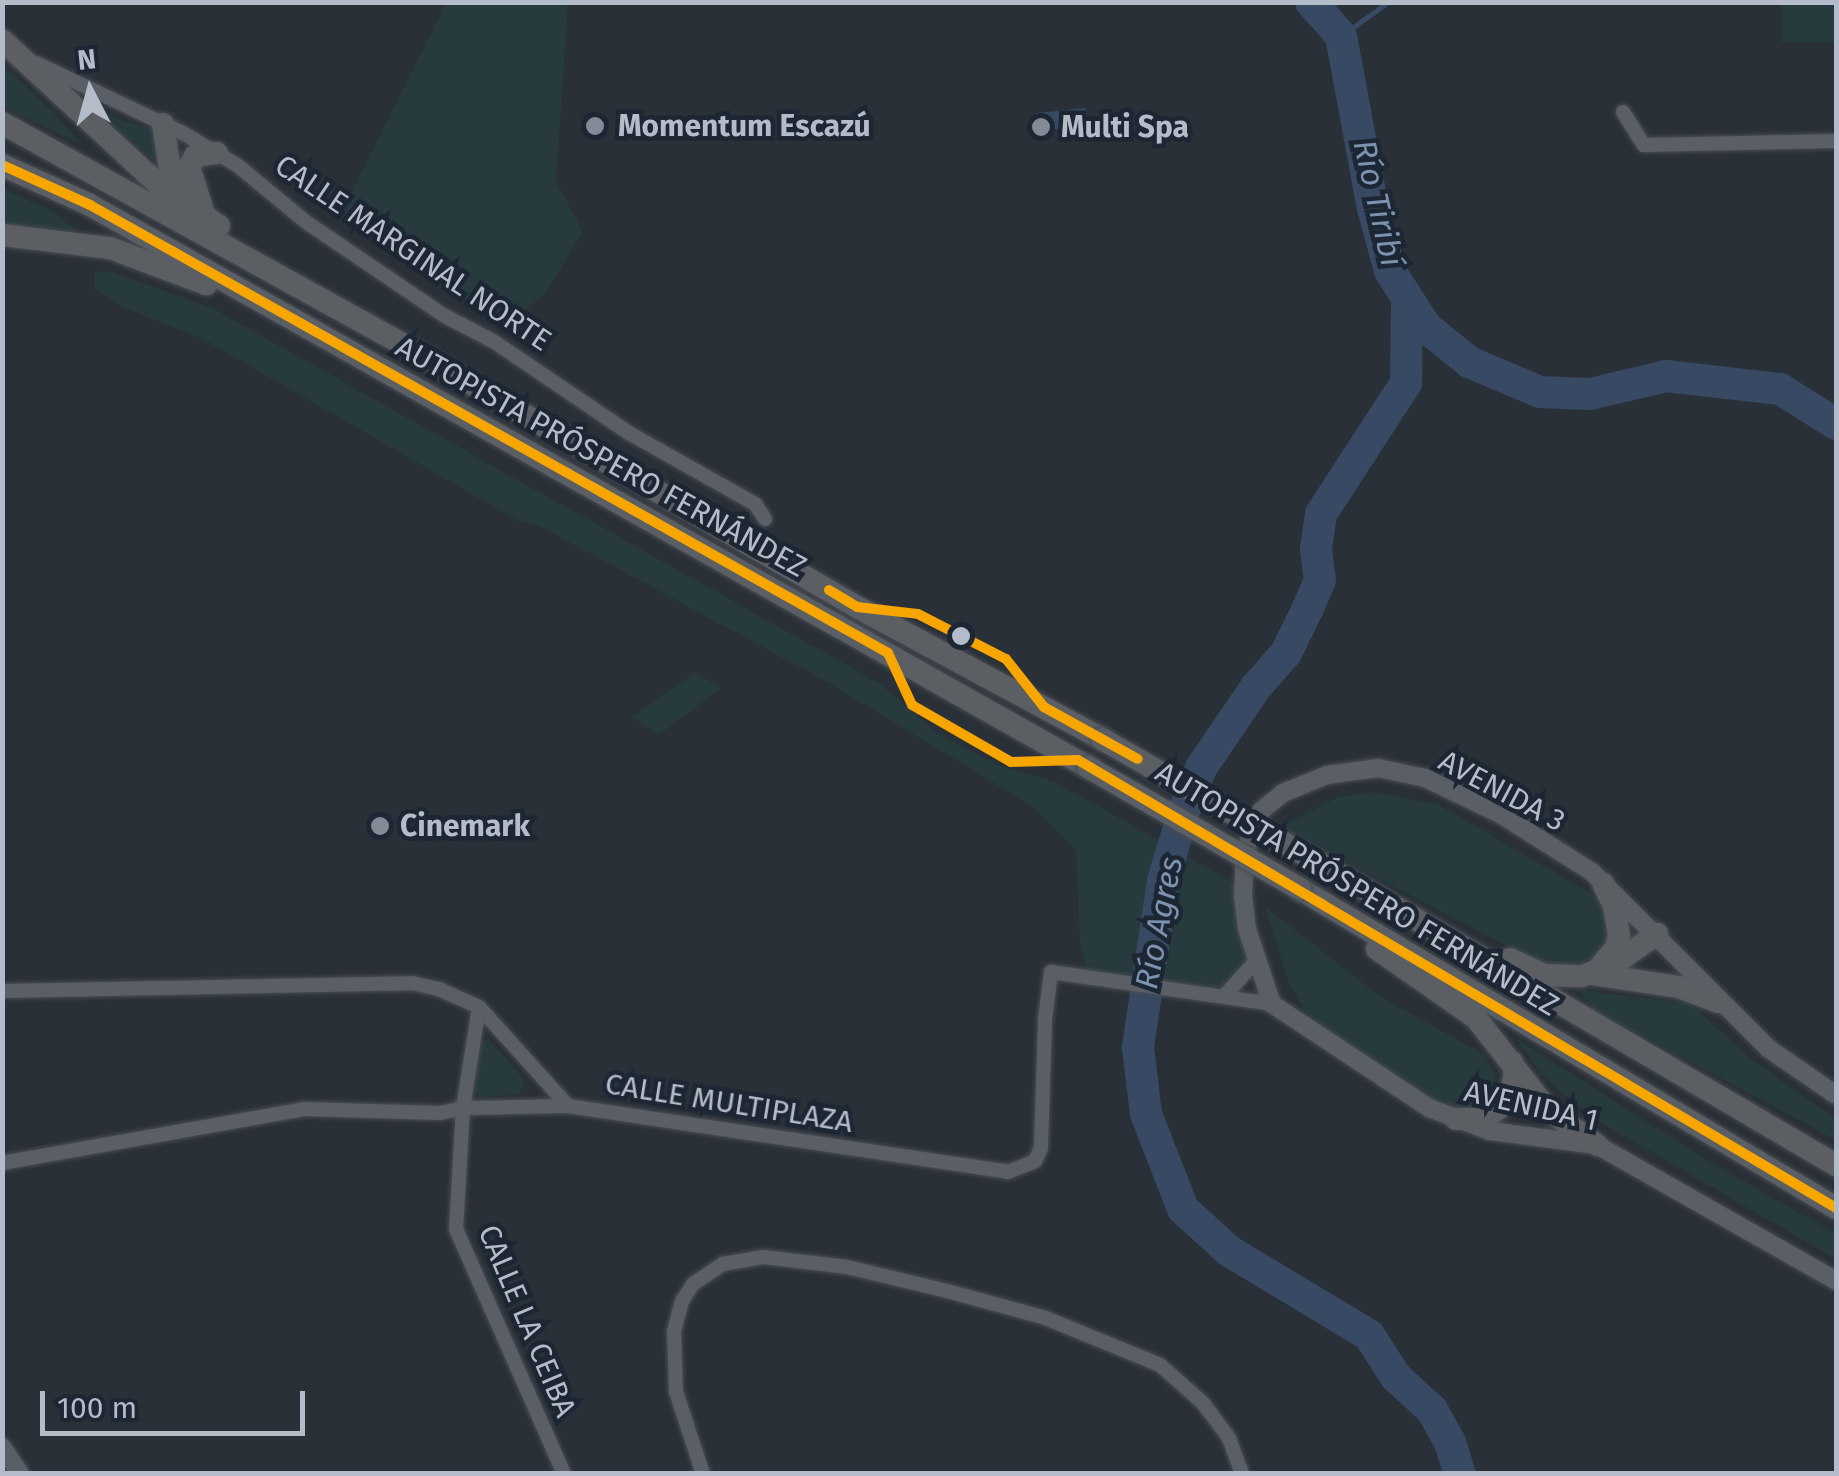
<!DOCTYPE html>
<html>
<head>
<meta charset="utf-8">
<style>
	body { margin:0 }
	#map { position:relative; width:1839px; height:1476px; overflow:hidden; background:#2a3038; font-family:"Fira Sans",sans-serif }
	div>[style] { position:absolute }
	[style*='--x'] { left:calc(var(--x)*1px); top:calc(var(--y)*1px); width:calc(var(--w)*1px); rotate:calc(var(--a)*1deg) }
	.green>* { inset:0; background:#273a3e; transform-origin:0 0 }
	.water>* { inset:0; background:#384963; transform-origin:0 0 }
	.stream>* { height:5px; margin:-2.5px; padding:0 2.5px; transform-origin:2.5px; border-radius:2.5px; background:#384963 }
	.river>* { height:32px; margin:-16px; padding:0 16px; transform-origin:16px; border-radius:16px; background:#384963 }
	.roads { filter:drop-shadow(0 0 2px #484c53) drop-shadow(0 0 2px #484c53) }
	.minor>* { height:14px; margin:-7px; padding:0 7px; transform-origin:7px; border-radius:7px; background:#5a5e66 }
	.tertiary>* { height:18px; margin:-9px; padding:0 9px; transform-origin:9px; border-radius:9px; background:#5a5e66 }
	.trunk>* { height:22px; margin:-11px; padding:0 11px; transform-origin:11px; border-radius:11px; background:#5b5f64 }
	.bridges { filter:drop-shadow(0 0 2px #474c53) drop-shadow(0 0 2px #474c53) }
	.trunk-bridge>* { height:22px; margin:-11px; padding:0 11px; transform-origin:11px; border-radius:11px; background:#5b5f64 }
	.bus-1>* { height:10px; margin:-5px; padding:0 5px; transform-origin:5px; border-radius:5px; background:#f7a600 }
	.dots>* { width:28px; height:28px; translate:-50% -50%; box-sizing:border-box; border:5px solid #1d2633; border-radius:50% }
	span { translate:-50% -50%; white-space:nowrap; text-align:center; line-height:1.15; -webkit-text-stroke:9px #1d2633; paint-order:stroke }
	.poi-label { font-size:30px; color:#b4bcc9; font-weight:700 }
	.left { translate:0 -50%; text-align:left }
	.street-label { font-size:30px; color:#b4bcc9 }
	.water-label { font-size:32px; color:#7c92b1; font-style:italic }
	.frame { position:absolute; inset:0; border:5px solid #b4bcc9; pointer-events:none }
	.north { position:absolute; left:40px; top:40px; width:100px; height:100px; -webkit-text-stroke:8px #1d2633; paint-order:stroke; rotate:354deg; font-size:28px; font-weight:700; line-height:40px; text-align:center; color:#b4bcc9 }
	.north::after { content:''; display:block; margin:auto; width:35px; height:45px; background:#b4bcc9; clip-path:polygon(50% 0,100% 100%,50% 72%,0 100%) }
	.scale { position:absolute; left:40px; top:1391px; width:265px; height:45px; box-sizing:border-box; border:5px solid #b4bcc9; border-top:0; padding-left:12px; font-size:30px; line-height:35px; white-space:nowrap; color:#b4bcc9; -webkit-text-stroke:8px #1d2633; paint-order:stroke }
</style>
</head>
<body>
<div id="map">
	<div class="green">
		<i style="clip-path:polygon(447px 2px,568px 3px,556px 181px,583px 232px,545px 294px,512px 320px,490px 316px,342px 211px)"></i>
		<i style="left:1782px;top:3px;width:54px;height:39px"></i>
		<i style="clip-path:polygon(2px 64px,57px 116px,80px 144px,3px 107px)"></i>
		<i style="clip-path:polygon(89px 102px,118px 119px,159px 131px,163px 168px,96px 113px)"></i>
		<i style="clip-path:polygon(2px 188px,52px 212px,77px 230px,3px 226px)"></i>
		<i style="clip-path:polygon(108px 271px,212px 308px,882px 685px,938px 734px,996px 764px,1055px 782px,1231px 881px,1244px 908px,1249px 971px,1238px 985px,1222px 988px,1088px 972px,1080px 940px,1076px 850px,1032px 806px,831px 684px,538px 525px,519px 521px,203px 339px,127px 309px,94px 289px,95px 272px)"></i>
		<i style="clip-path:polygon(694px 673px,722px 688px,658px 735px,632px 717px)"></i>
		<i style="clip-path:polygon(1376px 792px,1439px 805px,1598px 898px,1608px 913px,1607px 948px,1591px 965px,1566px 970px,1523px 954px,1280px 827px,1338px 797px)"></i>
		<i style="clip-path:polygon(1265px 907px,1381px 997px,1486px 1056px,1495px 1078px,1491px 1095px,1469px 1109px,1449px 1105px,1403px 1086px,1336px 1044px,1305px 1011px,1288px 981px)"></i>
		<i style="clip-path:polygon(1579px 990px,1691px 1004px,1748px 1057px,1836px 1119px,1836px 1140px,1592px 1009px)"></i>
		<i style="clip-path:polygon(1516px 1038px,1703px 1158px,1836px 1234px,1836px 1259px,1590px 1116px,1542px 1075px)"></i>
		<i style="clip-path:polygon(489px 1039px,524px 1079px,520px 1094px,481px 1097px,474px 1092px,480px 1042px)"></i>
	</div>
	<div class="water">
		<i style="left:1086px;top:108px;width:18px;height:51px;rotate:84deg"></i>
	</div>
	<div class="stream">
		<i style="--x:1341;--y:36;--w:58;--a:-35.9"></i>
	</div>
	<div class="river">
		<i style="--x:1311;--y:2;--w:45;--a:48.6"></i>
		<i style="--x:1341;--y:36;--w:175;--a:79.5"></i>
		<i style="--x:1373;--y:208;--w:65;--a:74.9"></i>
		<i style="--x:1390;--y:271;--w:67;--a:57.3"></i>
		<i style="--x:1426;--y:327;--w:55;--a:39.1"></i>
		<i style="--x:1469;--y:362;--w:77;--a:22.9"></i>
		<i style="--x:1540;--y:392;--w:50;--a:2.3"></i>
		<i style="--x:1590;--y:394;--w:78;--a:-13.3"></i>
		<i style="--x:1666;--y:376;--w:115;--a:6.5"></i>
		<i style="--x:1780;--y:389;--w:66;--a:32"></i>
		<i style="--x:1407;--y:301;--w:82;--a:90.7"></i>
		<i style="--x:1406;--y:383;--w:156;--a:123"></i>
		<i style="--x:1321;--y:514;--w:35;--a:98"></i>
		<i style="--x:1316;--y:549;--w:31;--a:83"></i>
		<i style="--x:1320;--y:580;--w:30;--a:113"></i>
		<i style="--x:1308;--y:608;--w:50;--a:116.1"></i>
		<i style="--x:1286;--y:653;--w:45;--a:131.4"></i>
		<i style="--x:1256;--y:687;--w:98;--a:124.2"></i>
		<i style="--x:1201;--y:768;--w:46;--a:111.6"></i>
		<i style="--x:1184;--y:811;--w:73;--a:106.7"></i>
		<i style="--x:1163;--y:881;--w:168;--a:98.6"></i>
		<i style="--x:1138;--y:1047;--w:67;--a:83.2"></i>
		<i style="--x:1146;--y:1114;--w:102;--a:68.7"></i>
		<i style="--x:1183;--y:1209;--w:62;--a:42.4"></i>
		<i style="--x:1229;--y:1251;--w:163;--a:31"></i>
		<i style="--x:1369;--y:1335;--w:50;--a:57.3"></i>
		<i style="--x:1396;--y:1377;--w:49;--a:42.5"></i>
		<i style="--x:1432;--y:1410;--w:37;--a:61"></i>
		<i style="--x:1450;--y:1442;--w:34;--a:73"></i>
	</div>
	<div class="roads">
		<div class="minor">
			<i style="--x:36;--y:63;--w:163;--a:25.5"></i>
			<i style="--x:183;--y:133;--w:63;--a:30.7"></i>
			<i style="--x:237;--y:165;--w:89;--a:39.6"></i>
			<i style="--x:306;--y:222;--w:168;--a:34.1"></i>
			<i style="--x:445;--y:316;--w:54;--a:27.5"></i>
			<i style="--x:493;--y:341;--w:164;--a:34.1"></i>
			<i style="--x:629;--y:433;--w:145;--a:29.4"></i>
			<i style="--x:755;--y:504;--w:18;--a:56"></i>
			<i style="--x:1623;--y:112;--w:39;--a:58"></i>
			<i style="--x:1644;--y:145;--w:192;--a:-1.2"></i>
			<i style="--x:2;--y:991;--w:410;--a:-1.1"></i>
			<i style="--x:412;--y:983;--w:28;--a:13"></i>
			<i style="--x:439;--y:989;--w:44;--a:24.2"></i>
			<i style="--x:479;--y:1007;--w:133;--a:48"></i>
			<i style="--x:1226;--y:994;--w:45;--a:-47.7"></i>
			<i style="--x:479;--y:1007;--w:102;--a:99"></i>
			<i style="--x:463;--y:1108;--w:121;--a:93.3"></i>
			<i style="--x:456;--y:1229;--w:268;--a:66.2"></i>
			<i style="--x:2;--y:1163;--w:307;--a:-10.1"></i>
			<i style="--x:304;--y:1109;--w:136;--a:1.7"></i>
			<i style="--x:440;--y:1113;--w:24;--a:-12"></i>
			<i style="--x:463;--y:1108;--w:105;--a:-1.1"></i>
			<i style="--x:568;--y:1106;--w:445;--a:8.5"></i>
			<i style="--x:1008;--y:1172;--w:29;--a:-22"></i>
			<i style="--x:1035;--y:1161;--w:14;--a:-65"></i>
			<i style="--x:1041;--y:1148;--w:129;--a:-88.2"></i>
			<i style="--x:1045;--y:1019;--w:47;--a:-82.7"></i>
			<i style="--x:1051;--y:972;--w:223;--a:8.2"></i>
			<i style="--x:703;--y:1474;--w:86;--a:-108.2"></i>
			<i style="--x:676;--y:1392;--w:61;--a:-91.9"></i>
			<i style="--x:674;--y:1331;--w:31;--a:-75"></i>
			<i style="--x:682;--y:1301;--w:20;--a:-57"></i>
			<i style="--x:693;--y:1284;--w:36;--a:-34"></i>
			<i style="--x:723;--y:1264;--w:41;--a:-9.9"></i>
			<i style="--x:763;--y:1257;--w:85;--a:6.8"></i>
			<i style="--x:847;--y:1267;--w:103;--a:13.5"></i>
			<i style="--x:947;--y:1291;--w:99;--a:15.2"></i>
			<i style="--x:1043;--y:1317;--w:126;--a:22.3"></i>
			<i style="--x:1160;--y:1365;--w:57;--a:41.5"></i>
			<i style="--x:1203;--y:1403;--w:44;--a:53.4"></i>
			<i style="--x:1229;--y:1438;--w:38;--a:70"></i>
		</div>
		<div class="tertiary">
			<i style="--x:1836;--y:1095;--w:81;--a:-145.5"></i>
			<i style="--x:1769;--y:1049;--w:250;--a:-135"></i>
			<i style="--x:1592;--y:872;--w:107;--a:-147.7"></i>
			<i style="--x:1502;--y:815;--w:85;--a:-154.3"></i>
			<i style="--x:1425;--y:778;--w:48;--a:-168"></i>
			<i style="--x:1378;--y:768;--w:51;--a:172.2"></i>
			<i style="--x:1327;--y:775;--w:48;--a:157.8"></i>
			<i style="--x:1283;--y:793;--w:28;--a:141"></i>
			<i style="--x:1261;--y:811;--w:42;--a:112.3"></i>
			<i style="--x:1245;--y:850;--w:46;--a:92.5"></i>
			<i style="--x:1243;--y:896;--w:33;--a:83"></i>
			<i style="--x:1247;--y:929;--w:79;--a:71.6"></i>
			<i style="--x:1272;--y:1004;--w:188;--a:33.5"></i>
			<i style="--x:1429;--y:1108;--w:65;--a:20.7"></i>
			<i style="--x:1490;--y:1131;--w:108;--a:7.5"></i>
			<i style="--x:1597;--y:1145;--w:275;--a:29.6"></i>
			<i style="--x:2;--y:1447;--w:32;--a:56"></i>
		</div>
		<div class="trunk">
			<i style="--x:2;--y:40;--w:212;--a:42.7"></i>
			<i style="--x:158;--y:184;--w:74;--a:34.5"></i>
			<i style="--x:2;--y:123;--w:443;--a:28.9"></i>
			<i style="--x:390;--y:337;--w:539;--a:30.03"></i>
			<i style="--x:857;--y:607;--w:278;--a:28.3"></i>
			<i style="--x:163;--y:124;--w:73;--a:81.3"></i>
			<i style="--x:2;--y:165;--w:97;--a:24.4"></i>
			<i style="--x:90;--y:205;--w:1145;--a:29.39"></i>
			<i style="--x:205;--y:217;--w:52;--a:-107.7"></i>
			<i style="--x:189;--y:167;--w:13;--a:-61"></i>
			<i style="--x:195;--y:156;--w:22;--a:-8"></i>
			<i style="--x:2;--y:235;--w:109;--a:6.9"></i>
			<i style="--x:110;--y:248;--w:103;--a:20.6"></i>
			<i style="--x:1325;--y:866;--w:592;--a:30.33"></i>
			<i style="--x:1300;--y:889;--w:624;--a:30.76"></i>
			<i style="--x:1377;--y:949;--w:121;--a:34.9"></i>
			<i style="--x:1476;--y:1018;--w:117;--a:52"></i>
			<i style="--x:1548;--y:1110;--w:60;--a:35.5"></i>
			<i style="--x:1510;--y:959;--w:38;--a:25"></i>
			<i style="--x:1544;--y:975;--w:38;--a:2"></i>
			<i style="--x:1582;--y:976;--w:33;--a:-20"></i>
			<i style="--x:1613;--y:965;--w:54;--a:-35.2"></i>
			<i style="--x:1599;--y:968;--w:26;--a:-50"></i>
			<i style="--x:1616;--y:948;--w:13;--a:-77"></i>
			<i style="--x:1619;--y:935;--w:29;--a:-100"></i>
			<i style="--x:1614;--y:906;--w:25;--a:-116"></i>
			<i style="--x:1593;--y:974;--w:87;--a:8.6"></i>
			<i style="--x:1679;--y:987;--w:42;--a:21"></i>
			<i style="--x:1456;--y:1119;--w:28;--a:0"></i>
			<i style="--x:1484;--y:1119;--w:27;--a:-36"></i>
			<i style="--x:1506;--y:1103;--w:28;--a:-72"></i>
			<i style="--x:1515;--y:1076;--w:14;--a:-102"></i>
		</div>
	</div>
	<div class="bridges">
		<div class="trunk-bridge">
			<i style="--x:1102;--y:739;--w:257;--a:29.7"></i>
			<i style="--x:1088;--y:767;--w:245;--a:29.9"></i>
		</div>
	</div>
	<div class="bus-1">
		<i style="--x:2;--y:165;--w:97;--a:24.4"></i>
		<i style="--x:90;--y:205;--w:915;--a:29.31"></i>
		<i style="--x:888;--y:653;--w:57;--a:65.2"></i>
		<i style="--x:912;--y:705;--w:114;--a:29.9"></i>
		<i style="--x:1011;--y:762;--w:67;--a:-1.7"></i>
		<i style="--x:1078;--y:760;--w:880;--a:30.58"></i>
		<i style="--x:829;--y:590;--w:33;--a:31"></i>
		<i style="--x:857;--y:607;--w:61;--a:6.5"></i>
		<i style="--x:918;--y:614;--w:99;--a:27.1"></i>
		<i style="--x:1006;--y:659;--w:61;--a:51.6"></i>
		<i style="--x:1044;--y:707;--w:107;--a:29"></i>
	</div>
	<div class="dots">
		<i style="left:595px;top:126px;background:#848b96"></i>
		<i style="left:1041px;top:127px;background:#848b96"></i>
		<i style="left:961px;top:636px;background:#b4bcc9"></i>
		<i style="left:380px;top:826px;background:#848b96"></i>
	</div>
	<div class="poi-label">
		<span class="left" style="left:618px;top:126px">Momentum Escazú</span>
		<span class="left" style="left:1061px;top:127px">Multi Spa</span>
		<span class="left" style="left:400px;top:826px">Cinemark</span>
	</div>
	<div class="street-label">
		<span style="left:413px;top:253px;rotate:34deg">CALLE MARGINAL NORTE</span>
		<span style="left:601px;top:457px;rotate:29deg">AUTOPISTA PRÓSPERO FERNÁNDEZ</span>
		<span style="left:1502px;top:791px;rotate:28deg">AVENIDA 3</span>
		<span style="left:1357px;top:889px;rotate:31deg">AUTOPISTA PRÓSPERO FERNÁNDEZ</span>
		<span style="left:729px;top:1103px;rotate:9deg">CALLE MULTIPLAZA</span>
		<span style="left:1531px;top:1106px;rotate:13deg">AVENIDA 1</span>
		<span style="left:527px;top:1321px;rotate:67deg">CALLE LA CEIBA</span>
	</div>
	<div class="water-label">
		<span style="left:1378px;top:203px;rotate:77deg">Río Tiribí</span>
		<span style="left:1159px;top:923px;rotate:-79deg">Río Agres</span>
	</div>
	<div class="frame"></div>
	<div class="north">N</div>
	<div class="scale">100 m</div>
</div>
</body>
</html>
